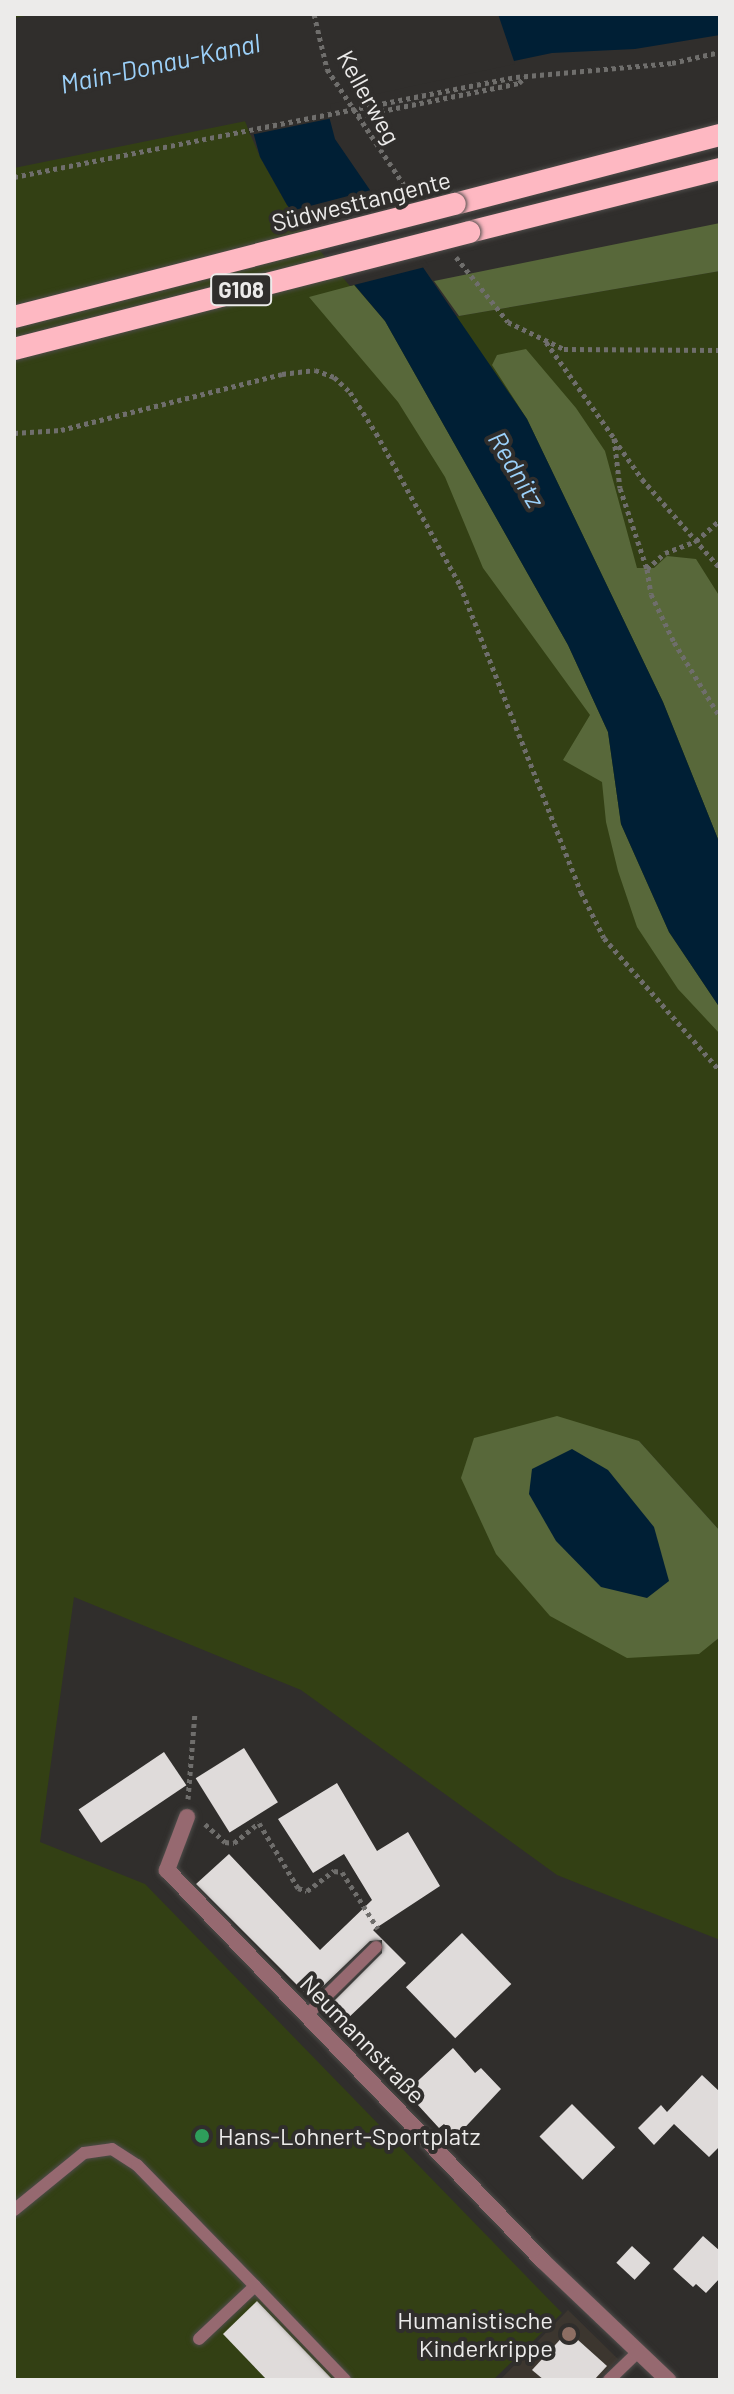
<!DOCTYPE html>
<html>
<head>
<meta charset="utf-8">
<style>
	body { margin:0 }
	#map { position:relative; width:734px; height:2394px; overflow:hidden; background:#302e2c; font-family:Barlow,sans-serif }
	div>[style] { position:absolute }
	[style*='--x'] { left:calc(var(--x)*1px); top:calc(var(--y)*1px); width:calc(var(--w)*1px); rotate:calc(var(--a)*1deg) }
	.built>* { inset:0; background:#3c362f }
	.green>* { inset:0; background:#334014 }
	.forest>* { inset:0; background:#58683a }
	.water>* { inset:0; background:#001f35 }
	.pier>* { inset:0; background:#302e2c }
	.building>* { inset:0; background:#dfdbda; transform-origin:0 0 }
	.path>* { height:5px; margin-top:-2.5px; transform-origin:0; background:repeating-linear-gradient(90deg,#6f6e6c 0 4px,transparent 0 8px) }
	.roads { filter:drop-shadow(0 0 2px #4e4c4a) drop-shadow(0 0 2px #4e4c4a) }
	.service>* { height:12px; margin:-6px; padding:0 6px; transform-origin:6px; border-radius:6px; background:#966970 }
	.minor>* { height:16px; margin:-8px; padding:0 8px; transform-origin:8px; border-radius:8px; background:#966970 }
	.trunk>* { height:22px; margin:-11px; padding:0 11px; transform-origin:11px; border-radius:11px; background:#feb8c2 }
	.path-bridge>* { height:5px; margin-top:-2.5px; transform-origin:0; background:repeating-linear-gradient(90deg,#6f6e6c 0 4px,transparent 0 8px) }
	.bridges { filter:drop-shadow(0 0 2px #4e4c4a) drop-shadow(0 0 2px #4e4c4a) }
	.trunk-bridge>* { height:22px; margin:-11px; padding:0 11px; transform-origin:11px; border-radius:11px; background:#feb8c2 }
	.dots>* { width:22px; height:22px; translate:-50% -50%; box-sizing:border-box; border:4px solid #302e2c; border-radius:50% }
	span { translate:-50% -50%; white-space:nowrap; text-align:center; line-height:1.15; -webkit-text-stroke:8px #302e2c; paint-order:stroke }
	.shield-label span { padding:2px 6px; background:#302e2c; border:2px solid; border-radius:6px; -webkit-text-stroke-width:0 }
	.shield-label { font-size:22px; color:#ecebea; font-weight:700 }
	.street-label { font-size:24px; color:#ecebea }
	.poi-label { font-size:24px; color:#ecebea }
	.left { translate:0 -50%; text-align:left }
	.right { translate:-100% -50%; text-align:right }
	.water-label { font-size:26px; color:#9cd1fa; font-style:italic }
	.frame { position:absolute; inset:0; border:16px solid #ecebea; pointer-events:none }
</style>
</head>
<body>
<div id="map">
	<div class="built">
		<i style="clip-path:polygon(568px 2310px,618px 2359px,598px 2380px,500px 2380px)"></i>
	</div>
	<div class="green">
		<i style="clip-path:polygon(14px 14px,200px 14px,260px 157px,287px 205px,385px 321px,459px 316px,720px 271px,720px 1531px,639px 1441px,699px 1653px,720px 1637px,720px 1940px,557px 1875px,301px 1690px,74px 1597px,40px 1842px,145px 1884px,562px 2313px,493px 2380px,14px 2380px)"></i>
	</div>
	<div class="forest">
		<i style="clip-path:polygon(720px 223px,720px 271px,459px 316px,434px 281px)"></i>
		<i style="clip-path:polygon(354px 285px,385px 321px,568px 645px,608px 732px,621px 824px,669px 932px,720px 1008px,720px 1034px,678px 989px,637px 927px,618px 871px,606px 822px,602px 782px,563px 760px,590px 715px,483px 568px,445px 477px,398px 402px,309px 297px)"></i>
		<i style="clip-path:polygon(526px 349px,576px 408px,605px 451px,637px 568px,654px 568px,667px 556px,696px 559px,720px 597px,720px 844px,663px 702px,527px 419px,492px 365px,497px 355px)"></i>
		<i style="clip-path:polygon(557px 1416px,639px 1441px,720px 1531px,720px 1637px,699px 1654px,627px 1658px,550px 1616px,496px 1554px,461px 1478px,474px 1438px)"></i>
	</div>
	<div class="water">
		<i style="clip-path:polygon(55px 14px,720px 14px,720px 35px,635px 49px,552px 53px,325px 101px,335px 139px,527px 419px,663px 702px,720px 844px,720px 1008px,669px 932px,621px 824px,608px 732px,568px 645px,385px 321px,287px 205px,260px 157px,249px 117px)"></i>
		<i style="clip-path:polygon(572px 1449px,608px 1470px,654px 1527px,669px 1581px,647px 1598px,601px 1587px,556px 1541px,529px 1494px,532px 1469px)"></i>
	</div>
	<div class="pier">
		<i style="clip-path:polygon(35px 14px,498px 14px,515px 64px,330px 104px,333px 118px,250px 135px,246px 121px,14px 168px,14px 18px)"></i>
		<i style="clip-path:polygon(375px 189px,429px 266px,350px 286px,287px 212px)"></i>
	</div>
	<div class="building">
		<i style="left:244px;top:1748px;width:64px;height:57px;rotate:58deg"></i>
		<i style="left:164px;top:1752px;width:40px;height:103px;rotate:56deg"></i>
		<i style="clip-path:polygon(337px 1783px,377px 1851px,408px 1832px,440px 1886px,373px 1930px,406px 1963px,345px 2021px,330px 2005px,382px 1953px,382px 1940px,370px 1941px,317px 1992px,314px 1989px,308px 1996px,196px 1884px,229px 1854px,320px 1950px,372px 1900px,344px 1854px,313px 1873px,278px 1819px)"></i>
		<i style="left:462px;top:1933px;width:71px;height:78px;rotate:46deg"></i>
		<i style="clip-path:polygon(453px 2048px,475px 2073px,481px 2068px,501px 2089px,456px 2137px,444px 2124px,439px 2128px,406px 2092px)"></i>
		<i style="clip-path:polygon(702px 2075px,720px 2092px,720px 2146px,709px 2157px,674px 2124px,654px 2145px,638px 2128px,661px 2105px,667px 2112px)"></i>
		<i style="left:572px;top:2104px;width:61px;height:46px;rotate:45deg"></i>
		<i style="clip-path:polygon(703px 2236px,720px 2251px,720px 2278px,706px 2293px,696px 2284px,693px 2287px,673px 2269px)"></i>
		<i style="left:632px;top:2246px;width:25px;height:23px;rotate:43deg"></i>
		<i style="clip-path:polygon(257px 2301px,333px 2380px,267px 2380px,223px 2334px)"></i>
		<i style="clip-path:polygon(568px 2331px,607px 2366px,594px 2380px,544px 2380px,532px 2370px)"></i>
	</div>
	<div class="path">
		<i style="--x:314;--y:14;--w:57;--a:76.7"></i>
		<i style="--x:327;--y:69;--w:146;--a:56.4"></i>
		<i style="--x:516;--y:77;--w:157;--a:-5.1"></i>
		<i style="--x:672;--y:63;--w:49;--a:-12.9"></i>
		<i style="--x:357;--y:116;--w:165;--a:-11.5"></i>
		<i style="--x:519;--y:83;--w:8;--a:-45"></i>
		<i style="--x:456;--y:257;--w:83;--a:51.3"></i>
		<i style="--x:508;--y:322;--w:62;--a:25.7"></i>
		<i style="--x:564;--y:349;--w:156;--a:0.4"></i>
		<i style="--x:546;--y:342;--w:118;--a:54.7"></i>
		<i style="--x:614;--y:438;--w:50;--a:83.2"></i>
		<i style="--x:620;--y:488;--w:85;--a:71.6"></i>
		<i style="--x:647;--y:569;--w:25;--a:81"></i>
		<i style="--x:651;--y:594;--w:53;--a:64.4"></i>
		<i style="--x:674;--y:642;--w:88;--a:58.5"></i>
		<i style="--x:14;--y:433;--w:47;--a:-3.7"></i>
		<i style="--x:61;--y:430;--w:228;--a:-14.2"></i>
		<i style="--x:282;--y:374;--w:33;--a:-7"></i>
		<i style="--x:315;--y:370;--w:20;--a:20"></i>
		<i style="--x:334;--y:377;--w:22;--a:43"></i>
		<i style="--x:350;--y:392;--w:49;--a:57.6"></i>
		<i style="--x:376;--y:433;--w:174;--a:61.1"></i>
		<i style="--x:460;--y:585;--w:330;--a:68.5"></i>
		<i style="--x:581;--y:892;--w:51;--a:63.4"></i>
		<i style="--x:604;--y:938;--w:176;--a:48.9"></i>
		<i style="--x:614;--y:439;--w:49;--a:55"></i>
		<i style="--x:642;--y:479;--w:118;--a:48.8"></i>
		<i style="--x:647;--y:569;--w:24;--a:-42"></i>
		<i style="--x:665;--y:553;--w:33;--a:-21"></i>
		<i style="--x:696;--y:541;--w:32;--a:-41"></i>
		<i style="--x:188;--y:1799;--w:87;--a:-85.4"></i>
		<i style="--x:205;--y:1824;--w:27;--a:42"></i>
		<i style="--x:225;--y:1842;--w:9;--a:6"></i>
		<i style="--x:234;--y:1843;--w:32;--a:-39"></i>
		<i style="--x:259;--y:1823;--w:76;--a:59"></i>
		<i style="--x:298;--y:1888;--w:9;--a:18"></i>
		<i style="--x:307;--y:1891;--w:34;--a:-37"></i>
		<i style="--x:334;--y:1871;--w:8;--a:7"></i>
		<i style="--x:342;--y:1872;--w:67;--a:57.7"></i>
	</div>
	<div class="roads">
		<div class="service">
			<i style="--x:307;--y:2015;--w:97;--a:-44.6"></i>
			<i style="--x:14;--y:2210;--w:90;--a:-39.2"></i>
			<i style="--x:84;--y:2153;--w:28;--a:-8"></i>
			<i style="--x:112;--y:2149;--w:30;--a:33"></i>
			<i style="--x:137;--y:2165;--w:169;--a:45.7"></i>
			<i style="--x:255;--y:2286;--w:77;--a:136.6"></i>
			<i style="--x:255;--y:2286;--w:130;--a:46.2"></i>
			<i style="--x:609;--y:2380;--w:40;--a:-44"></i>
		</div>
		<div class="minor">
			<i style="--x:187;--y:1817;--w:57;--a:110.7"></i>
			<i style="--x:167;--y:1870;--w:542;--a:46.12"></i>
			<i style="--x:543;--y:2261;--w:173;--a:43.6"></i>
		</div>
		<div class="trunk">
			<i style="--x:455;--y:204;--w:274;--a:-14.6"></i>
			<i style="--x:469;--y:232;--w:259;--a:-14.1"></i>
		</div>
	</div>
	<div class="path-bridge">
		<i style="--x:14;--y:177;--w:512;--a:-11.27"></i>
	</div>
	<div class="bridges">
		<div class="trunk-bridge">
			<i style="--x:14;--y:317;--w:455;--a:-14.4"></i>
			<i style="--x:14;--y:349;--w:470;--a:-14.4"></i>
		</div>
	</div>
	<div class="dots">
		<i style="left:202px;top:2136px;background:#2e9e5b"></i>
		<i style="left:569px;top:2334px;background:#8d6e63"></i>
	</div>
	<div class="shield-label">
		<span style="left:241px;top:290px">G108</span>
	</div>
	<div class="street-label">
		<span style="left:369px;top:97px;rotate:61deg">Kellerweg</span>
		<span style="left:361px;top:201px;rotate:-14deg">Südwesttangente</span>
		<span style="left:363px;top:2039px;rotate:46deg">Neumannstraße</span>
	</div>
	<div class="poi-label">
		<span class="left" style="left:218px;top:2136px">Hans-Lohnert-Sportplatz</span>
		<span class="right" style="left:553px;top:2334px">Humanistische<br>Kinderkrippe</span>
	</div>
	<div class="water-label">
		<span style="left:160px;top:63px;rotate:-12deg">Main-Donau-Kanal</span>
		<span style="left:517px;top:469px;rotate:59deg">Rednitz</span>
	</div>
	<div class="frame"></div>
</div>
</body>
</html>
